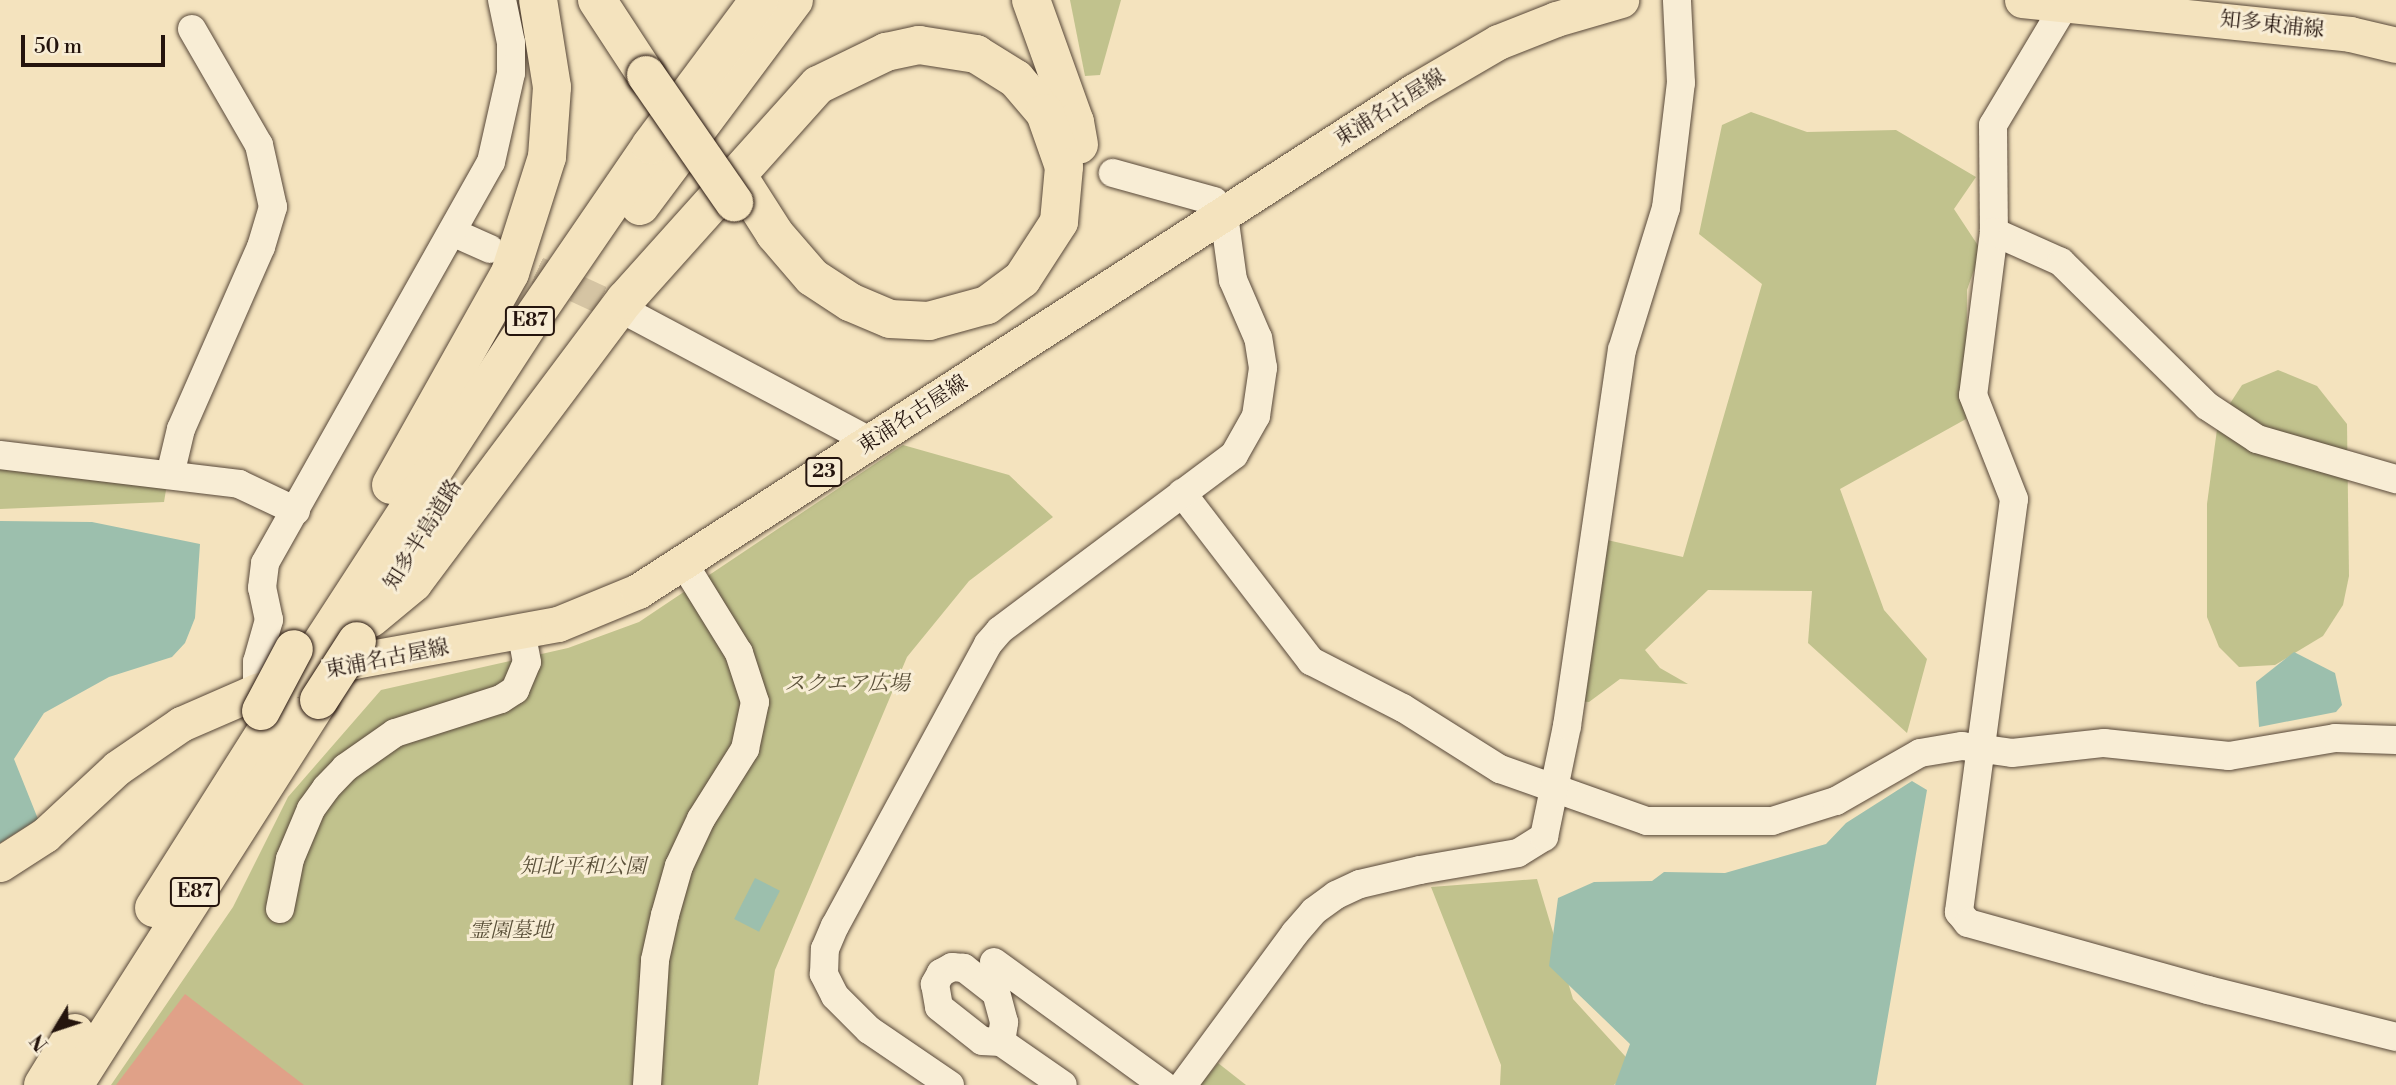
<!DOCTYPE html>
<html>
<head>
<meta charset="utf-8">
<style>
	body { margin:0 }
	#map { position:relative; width:2396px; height:1085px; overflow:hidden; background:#f4e3be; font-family:"Libre Bodoni","Noto Serif JP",serif }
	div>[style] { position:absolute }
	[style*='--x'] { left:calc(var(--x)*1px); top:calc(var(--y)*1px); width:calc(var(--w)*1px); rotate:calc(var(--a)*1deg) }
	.green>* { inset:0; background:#c1c28d }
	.water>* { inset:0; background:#9cbfad; transform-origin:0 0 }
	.building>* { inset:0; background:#e0a188 }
	.minor-tunnel>* { height:28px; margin-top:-14px; transform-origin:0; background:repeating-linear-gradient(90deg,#d5c4a3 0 28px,transparent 0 42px) }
	.roads { filter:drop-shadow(0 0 2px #584839) drop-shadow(0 0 2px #584839) }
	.minor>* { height:28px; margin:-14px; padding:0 14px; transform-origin:14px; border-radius:14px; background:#f8edd5 }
	.major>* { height:35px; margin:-17.5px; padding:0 17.5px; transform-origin:17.5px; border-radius:17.5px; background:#f4e3be }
	.highway>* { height:38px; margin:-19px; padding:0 19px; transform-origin:19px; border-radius:19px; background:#f4e3be }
	.bridges { filter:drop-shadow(0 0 2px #24140d) drop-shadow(0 0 2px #24140d) }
	.highway-bridge>* { height:38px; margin:-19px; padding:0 19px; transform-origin:19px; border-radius:19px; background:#f4e3be }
	span { translate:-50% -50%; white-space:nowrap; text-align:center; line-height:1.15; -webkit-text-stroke:6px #f8edd5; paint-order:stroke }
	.shield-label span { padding:2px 5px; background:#f8edd5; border:2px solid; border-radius:5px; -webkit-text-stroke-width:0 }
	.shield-label { font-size:19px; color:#24140d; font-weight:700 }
	.street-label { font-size:21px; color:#24140d }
	.park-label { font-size:21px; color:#5b513a; font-style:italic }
	.north { position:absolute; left:21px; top:994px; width:70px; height:70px; -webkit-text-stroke:5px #f8edd5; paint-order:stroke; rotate:231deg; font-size:19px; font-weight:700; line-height:28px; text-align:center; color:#24140d }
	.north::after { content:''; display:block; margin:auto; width:24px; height:32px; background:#24140d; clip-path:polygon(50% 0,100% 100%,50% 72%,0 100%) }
	.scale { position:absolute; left:21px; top:35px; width:144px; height:32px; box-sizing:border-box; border:4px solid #24140d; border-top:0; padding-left:9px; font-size:21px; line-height:24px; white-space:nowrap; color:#24140d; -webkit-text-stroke:5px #f8edd5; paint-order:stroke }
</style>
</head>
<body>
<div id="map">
	<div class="green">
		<i style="clip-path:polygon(1070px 0,1121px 0,1100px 75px,1085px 76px)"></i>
		<i style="clip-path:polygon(1751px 112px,1807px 132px,1896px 130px,1976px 177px,1954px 209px,1981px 250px,1967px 290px,1966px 419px,1840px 489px,1884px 610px,1927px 659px,1907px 733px,1808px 643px,1812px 591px,1708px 590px,1645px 650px,1660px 668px,1688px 684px,1620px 679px,1589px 702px,1574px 701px,1607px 540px,1683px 557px,1762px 284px,1699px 234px,1722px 125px)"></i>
		<i style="clip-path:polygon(2278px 370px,2317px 386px,2347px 424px,2349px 576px,2343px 605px,2323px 636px,2275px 665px,2239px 667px,2219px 647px,2207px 617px,2207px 504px,2218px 422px,2242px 385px)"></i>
		<i style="clip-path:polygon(903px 445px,1009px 475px,1053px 517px,969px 581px,907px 657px,775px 970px,758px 1085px,111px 1085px,233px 907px,288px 797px,381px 690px,568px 648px,639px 622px)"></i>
		<i style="clip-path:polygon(0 464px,167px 484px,164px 502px,0 509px)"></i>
		<i style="clip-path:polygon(1537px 879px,1573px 999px,1635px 1067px,1614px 1085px,1500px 1085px,1501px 1065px,1431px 887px)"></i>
		<i style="clip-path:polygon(1218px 1063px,1246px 1085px,1200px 1085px)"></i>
	</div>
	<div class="water">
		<i style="clip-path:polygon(0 521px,92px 522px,200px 544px,195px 618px,185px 643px,172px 657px,109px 677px,44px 713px,14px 759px,38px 819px,0 843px)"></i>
		<i style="clip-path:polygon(2294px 652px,2335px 673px,2342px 705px,2336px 712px,2259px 727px,2256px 682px)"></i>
		<i style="clip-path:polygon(1912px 781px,1927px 790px,1876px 1085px,1615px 1085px,1630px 1044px,1549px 966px,1558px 898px,1594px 882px,1652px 881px,1664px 872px,1725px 873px,1826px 844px,1846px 823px)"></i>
		<i style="left:755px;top:878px;width:28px;height:46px;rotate:27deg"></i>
	</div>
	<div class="building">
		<i style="clip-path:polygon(185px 994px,304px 1085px,116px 1085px)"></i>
	</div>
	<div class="minor-tunnel">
		<i style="--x:499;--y:253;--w:141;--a:24.7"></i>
	</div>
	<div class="roads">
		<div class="minor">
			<i style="--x:2066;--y:3;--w:142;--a:120.9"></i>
			<i style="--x:1993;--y:125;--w:107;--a:89.5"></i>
			<i style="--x:1994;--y:232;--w:164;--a:97.3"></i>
			<i style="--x:1973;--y:395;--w:112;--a:68.5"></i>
			<i style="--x:2014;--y:499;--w:417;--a:97.6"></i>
			<i style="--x:1959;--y:912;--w:14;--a:51"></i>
			<i style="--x:1968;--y:923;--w:249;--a:15.6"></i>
			<i style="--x:2208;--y:990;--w:194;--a:14"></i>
			<i style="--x:1994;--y:232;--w:73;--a:24.1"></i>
			<i style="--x:2061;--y:262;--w:205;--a:44.6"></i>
			<i style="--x:2207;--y:406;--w:60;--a:33.4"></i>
			<i style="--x:2257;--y:439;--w:145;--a:16.1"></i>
			<i style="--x:454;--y:233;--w:39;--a:24"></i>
			<i style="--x:627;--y:312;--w:276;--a:28"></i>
			<i style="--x:0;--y:455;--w:241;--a:6.9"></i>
			<i style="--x:239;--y:484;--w:63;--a:25.3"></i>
			<i style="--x:170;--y:475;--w:47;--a:-76.6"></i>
			<i style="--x:181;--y:429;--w:199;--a:-66.3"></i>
			<i style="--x:261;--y:247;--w:42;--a:-73.3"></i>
			<i style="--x:273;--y:207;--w:64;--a:-102.7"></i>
			<i style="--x:259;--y:145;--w:134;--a:-120"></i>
			<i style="--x:1182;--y:493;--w:212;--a:52.5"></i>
			<i style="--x:1311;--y:661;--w:103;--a:27.1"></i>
			<i style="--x:1403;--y:708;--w:115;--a:32.2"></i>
			<i style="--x:1500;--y:769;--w:156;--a:19.5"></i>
			<i style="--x:1647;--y:821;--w:125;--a:0"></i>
			<i style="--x:1772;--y:821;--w:67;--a:-17.4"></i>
			<i style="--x:1836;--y:801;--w:97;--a:-29.7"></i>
			<i style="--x:1920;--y:753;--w:43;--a:-9.5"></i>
			<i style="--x:1962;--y:746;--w:50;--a:8"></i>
			<i style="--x:2012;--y:753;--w:93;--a:-6.2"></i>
			<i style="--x:2104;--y:743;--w:126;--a:5.9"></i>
			<i style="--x:2229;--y:756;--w:108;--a:-9.6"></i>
			<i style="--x:2335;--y:738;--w:61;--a:1.9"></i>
			<i style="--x:257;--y:691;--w:29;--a:-90"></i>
			<i style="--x:257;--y:662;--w:44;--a:-74.1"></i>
			<i style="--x:269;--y:620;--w:33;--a:-102"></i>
			<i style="--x:262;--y:588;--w:25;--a:-83"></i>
			<i style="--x:265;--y:563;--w:460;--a:-60.6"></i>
			<i style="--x:491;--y:162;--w:91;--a:-77.3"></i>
			<i style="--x:511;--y:73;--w:30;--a:-90"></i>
			<i style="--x:511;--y:43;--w:44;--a:-101.8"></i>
			<i style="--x:280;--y:909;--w:51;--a:-78.7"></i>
			<i style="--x:290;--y:859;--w:54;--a:-67.2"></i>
			<i style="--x:311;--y:809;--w:26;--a:-54"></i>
			<i style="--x:326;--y:788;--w:28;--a:-46"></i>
			<i style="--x:345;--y:768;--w:61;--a:-35"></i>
			<i style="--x:395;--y:733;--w:111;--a:-17.8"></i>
			<i style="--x:501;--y:699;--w:17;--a:-33"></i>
			<i style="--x:515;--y:690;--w:30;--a:-67"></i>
			<i style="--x:527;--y:662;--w:32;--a:-101"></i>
			<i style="--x:994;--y:962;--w:209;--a:36"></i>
			<i style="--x:1001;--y:1042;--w:20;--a:-81"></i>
			<i style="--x:1004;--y:1022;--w:30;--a:-105"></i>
			<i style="--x:996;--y:993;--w:41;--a:-142"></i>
			<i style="--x:964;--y:968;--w:12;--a:-175"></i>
			<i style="--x:952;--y:967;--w:13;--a:151"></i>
			<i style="--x:941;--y:973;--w:13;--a:119"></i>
			<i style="--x:935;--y:984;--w:23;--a:80"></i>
			<i style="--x:939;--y:1007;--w:55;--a:38.3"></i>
			<i style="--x:982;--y:1041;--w:19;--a:3"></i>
			<i style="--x:1001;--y:1042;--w:75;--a:34.7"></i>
			<i style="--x:647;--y:1085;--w:125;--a:-86.3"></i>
			<i style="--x:655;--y:960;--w:46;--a:-77.5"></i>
			<i style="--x:665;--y:915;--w:51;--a:-74.1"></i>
			<i style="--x:679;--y:866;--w:52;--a:-64.9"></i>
			<i style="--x:701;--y:819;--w:83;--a:-57.8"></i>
			<i style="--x:745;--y:749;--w:48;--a:-78"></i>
			<i style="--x:755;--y:702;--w:52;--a:-108.1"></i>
			<i style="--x:739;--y:653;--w:105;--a:-121.7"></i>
			<i style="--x:950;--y:1085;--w:98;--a:-145.8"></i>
			<i style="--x:869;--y:1030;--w:48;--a:-135"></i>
			<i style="--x:835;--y:996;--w:25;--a:-117"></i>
			<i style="--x:824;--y:974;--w:25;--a:-88"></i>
			<i style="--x:825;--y:949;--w:25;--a:-67"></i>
			<i style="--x:835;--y:926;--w:321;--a:-61.5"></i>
			<i style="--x:988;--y:644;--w:18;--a:-49"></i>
			<i style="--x:1000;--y:630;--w:292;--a:-36.8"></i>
			<i style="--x:1234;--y:455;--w:45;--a:-60.6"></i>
			<i style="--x:1256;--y:416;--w:49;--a:-81.7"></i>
			<i style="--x:1263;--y:368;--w:30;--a:-99"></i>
			<i style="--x:1258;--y:338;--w:63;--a:-113.3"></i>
			<i style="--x:1233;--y:280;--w:66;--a:-97.9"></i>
			<i style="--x:1224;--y:215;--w:17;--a:-126"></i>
			<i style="--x:1214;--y:201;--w:105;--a:-164.5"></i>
			<i style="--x:1183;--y:1085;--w:189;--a:-53.6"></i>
			<i style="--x:1295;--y:933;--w:29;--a:-49"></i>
			<i style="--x:1314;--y:911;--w:27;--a:-36"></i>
			<i style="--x:1336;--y:895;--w:26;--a:-25"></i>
			<i style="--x:1360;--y:884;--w:62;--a:-13.1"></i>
			<i style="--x:1420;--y:870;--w:99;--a:-9.8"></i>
			<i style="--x:1518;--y:853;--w:31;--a:-32"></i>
			<i style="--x:1544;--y:837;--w:113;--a:-78.3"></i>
			<i style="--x:1567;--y:726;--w:380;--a:-81.7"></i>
			<i style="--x:1622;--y:350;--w:149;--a:-72.8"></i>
			<i style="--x:1666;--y:208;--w:126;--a:-83.2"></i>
			<i style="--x:1681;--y:83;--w:83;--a:-92.8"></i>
		</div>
		<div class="major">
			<i style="--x:2022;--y:0;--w:330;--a:5.9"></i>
			<i style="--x:2350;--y:34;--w:47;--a:13.4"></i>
			<i style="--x:0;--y:864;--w:54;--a:-32.8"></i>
			<i style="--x:45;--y:835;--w:98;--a:-42.9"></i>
			<i style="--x:117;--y:768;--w:78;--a:-34.5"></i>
			<i style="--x:181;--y:724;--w:83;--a:-23.5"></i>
			<i style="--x:257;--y:691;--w:102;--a:-17.2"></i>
			<i style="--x:354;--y:661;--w:207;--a:-10.3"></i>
			<i style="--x:558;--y:624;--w:87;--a:-22.4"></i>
			<i style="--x:638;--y:591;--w:923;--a:-32.79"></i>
			<i style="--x:1414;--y:91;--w:97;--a:-30.3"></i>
			<i style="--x:1498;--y:42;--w:62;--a:-21.6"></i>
			<i style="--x:1556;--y:19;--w:68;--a:-16.3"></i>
		</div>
		<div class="highway">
			<i style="--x:597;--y:0;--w:90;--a:56.8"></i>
			<i style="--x:1031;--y:0;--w:130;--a:70.2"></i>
			<i style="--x:1075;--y:122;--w:23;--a:80"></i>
			<i style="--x:640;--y:206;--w:257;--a:-53.2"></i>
			<i style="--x:391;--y:485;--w:243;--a:-60.7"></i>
			<i style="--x:510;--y:273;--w:122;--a:-72.3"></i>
			<i style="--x:547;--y:157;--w:70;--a:-85.9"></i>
			<i style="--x:552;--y:87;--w:88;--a:-99.1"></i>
			<i style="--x:371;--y:618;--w:55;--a:-39.8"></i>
			<i style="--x:413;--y:583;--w:354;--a:-53.2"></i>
			<i style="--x:625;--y:300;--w:289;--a:-48.1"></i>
			<i style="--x:818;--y:85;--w:76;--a:-25.9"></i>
			<i style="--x:886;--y:52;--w:34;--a:-12"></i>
			<i style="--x:919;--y:45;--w:58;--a:9"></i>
			<i style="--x:976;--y:54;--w:47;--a:32"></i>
			<i style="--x:1016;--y:79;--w:45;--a:49.5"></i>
			<i style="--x:1045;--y:113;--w:57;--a:70.6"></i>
			<i style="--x:1064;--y:167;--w:55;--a:95.2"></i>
			<i style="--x:1059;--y:222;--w:68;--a:123"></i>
			<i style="--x:1022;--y:279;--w:44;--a:143.4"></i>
			<i style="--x:987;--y:305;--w:60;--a:164.6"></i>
			<i style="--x:929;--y:321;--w:39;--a:-177"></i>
			<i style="--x:890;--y:319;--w:43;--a:-157"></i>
			<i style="--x:850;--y:302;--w:45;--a:-146.7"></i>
			<i style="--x:812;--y:277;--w:57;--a:-130.7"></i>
			<i style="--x:775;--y:234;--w:56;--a:-122.6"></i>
			<i style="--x:315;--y:653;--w:395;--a:-57"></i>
			<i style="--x:530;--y:322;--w:214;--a:-55.6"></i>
			<i style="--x:651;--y:145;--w:181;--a:-53.3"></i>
			<i style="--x:154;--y:908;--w:238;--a:-57.7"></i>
			<i style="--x:43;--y:1085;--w:61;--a:-58.4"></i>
			<i style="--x:74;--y:1085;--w:456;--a:-57.5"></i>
		</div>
	</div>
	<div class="bridges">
		<div class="highway-bridge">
			<i style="--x:646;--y:75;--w:155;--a:55.3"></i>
			<i style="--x:319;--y:700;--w:70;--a:-57.2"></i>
			<i style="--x:261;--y:711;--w:70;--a:-62"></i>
		</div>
	</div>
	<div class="shield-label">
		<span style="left:530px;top:321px">E87</span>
		<span style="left:824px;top:472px">23</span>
		<span style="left:195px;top:892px">E87</span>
	</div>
	<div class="street-label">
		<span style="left:2272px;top:25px;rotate:6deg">知多東浦線</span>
		<span style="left:1390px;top:108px;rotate:-32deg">東浦名古屋線</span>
		<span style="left:913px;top:415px;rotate:-33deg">東浦名古屋線</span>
		<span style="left:423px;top:535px;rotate:-58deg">知多半島道路</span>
		<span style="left:387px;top:659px;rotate:-11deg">東浦名古屋線</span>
	</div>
	<div class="park-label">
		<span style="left:847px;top:684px">スクエア広場</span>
		<span style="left:583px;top:867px">知北平和公園</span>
		<span style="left:511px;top:931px">霊園墓地</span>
	</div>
	<div class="north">N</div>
	<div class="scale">50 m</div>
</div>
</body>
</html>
